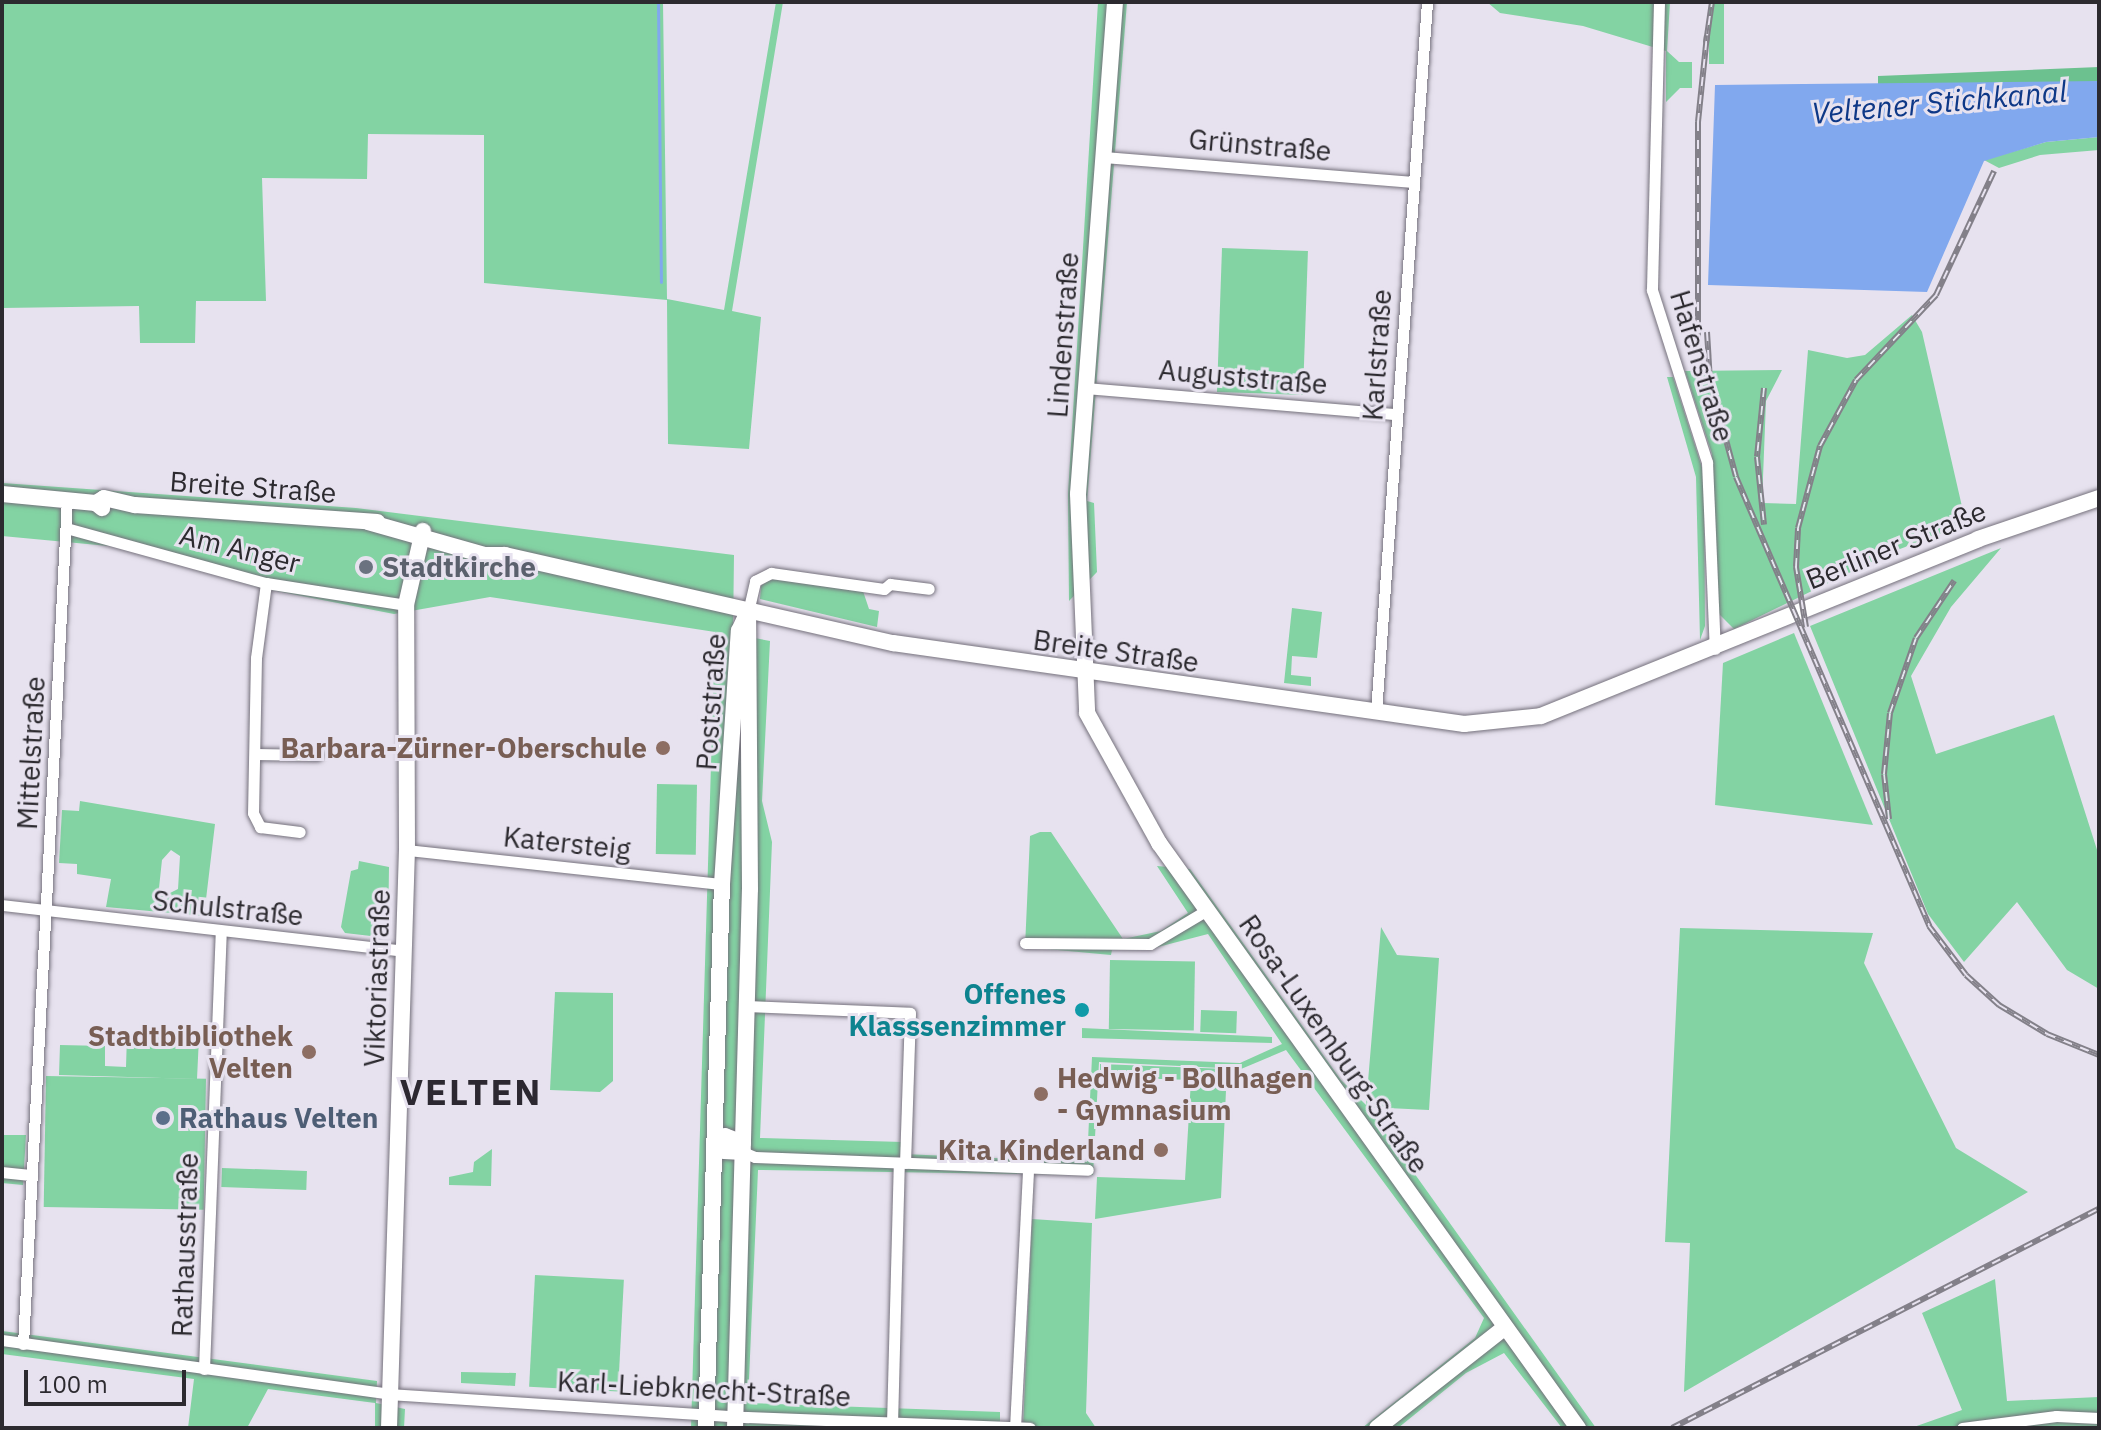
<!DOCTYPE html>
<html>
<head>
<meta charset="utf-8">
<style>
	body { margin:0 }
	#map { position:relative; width:2101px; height:1430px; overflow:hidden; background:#e7e2ef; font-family:"IBM Plex Sans",sans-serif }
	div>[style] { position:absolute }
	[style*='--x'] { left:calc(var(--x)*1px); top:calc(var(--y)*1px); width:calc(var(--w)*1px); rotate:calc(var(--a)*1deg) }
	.green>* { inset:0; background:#83d3a3; transform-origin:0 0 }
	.forest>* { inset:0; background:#6cc18f }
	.water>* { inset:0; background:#81a8ee }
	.stream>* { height:3px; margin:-1.5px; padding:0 1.5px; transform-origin:1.5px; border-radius:1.5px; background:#81a8ee }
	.roads { filter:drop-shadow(0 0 2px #75717c) drop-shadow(0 0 2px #75717c) }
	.street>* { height:11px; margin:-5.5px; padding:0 5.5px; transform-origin:5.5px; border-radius:5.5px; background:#fff }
	.secondary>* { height:16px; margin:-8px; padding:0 8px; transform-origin:8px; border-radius:8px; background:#fff }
	.rail>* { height:6px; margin-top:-3px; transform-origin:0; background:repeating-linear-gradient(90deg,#e7e2ef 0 9px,#838089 0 18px); box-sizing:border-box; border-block:2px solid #838089 }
	.dots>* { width:22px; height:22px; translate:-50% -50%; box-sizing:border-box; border:4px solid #e7e2ef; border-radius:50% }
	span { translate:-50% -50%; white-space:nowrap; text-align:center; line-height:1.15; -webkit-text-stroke:6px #e7e2ef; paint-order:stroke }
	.street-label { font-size:28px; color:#2c2a2f }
	.worship-label { font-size:28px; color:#5b616d; font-weight:700 }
	.left { translate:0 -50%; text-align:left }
	.education-label { font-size:28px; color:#785e54; font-weight:700 }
	.right { translate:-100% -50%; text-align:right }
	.culture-label { font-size:28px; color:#0d838f; font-weight:700 }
	.service-label { font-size:28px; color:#4e5e75; font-weight:700 }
	.water-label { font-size:30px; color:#0e3887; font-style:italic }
	.district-label { font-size:36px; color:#2c2831; font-weight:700; letter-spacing:2px }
	.frame { position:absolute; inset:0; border:4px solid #2c2a2f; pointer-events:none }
	.scale { position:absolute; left:24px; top:1370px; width:162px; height:36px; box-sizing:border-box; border:4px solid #2c2a2f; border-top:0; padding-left:10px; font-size:24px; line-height:28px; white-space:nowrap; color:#2c2a2f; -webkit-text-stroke:6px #e7e2ef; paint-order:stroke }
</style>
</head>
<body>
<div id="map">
	<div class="green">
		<i style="clip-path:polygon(2px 2px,663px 2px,667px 299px,724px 310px,776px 2px,783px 2px,732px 311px,761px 317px,749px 449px,668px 444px,667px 300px,484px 283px,484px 135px,368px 134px,367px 179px,262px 178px,266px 301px,196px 301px,195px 343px,140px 343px,139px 306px,2px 308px)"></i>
		<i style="clip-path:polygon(1098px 2px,1127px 2px,1087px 501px,1094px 503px,1097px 572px,1069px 601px,1068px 494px)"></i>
		<i style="clip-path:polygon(1487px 2px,1670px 2px,1667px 51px,1679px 62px,1692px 62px,1692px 88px,1680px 88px,1666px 102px,1666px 51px,1583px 26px,1500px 13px)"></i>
		<i style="left:1709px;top:2px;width:15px;height:62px"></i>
		<i style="clip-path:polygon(2099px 137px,2099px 150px,2040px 155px,1999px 168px,1984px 160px,2046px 142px)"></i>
		<i style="left:1222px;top:248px;width:86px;height:144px;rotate:2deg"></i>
		<i style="clip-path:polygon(1912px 315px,1922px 332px,1966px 524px,1892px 552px,1734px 629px,1718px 613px,1712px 454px,1685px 371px,1782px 370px,1766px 401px,1762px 503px,1796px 504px,1808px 350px,1847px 358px,1865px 355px)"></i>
		<i style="clip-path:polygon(1667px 377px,1673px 377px,1704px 474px,1705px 626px,1700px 640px,1696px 477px)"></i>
		<i style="clip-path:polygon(2px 483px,356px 508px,734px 555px,733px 634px,770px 641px,762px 801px,772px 842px,760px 1138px,903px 1142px,903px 1154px,1087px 1162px,1092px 1057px,1240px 1063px,1282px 1044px,1208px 934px,1154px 948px,1112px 950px,1111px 955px,1025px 947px,1030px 836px,1040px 832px,1051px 832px,1123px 939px,1161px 931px,1188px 913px,1157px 866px,1190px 869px,1341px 1080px,1366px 1105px,1381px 927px,1397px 955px,1439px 958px,1429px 1110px,1367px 1107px,1596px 1428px,1562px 1428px,1504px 1353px,1466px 1373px,1398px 1428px,1362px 1428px,1475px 1338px,1484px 1318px,1286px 1050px,1241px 1069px,1099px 1062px,1093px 1175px,758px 1170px,748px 1403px,1000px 1412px,1000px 1428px,691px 1428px,715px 632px,490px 597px,394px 614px,261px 588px,119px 547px,2px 536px)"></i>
		<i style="clip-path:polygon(2001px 548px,1951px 607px,1911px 676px,1936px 754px,2054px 715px,2099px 856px,2099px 989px,2067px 970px,2017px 902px,1964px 962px,1928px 914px,1810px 626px)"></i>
		<i style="clip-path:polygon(772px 577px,863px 591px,869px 609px,879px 611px,877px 627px,760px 599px,761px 586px)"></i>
		<i style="clip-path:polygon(1292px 608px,1322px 612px,1317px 658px,1292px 656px,1291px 675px,1311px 677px,1311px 686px,1284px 683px)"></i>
		<i style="clip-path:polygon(1794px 633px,1873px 825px,1715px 805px,1723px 663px)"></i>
		<i style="left:657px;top:784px;width:40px;height:70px;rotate:1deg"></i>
		<i style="clip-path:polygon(evenodd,80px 801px,215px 824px,204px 916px,106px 907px,111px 879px,77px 874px,77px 864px,59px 863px,62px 810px,79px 811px,80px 801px,171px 850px,180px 856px,178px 889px,164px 896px,159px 888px,162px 860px,171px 850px)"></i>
		<i style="clip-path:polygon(359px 861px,389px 867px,388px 938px,345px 933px,341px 927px,351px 871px,358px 869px)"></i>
		<i style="clip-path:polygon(1680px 928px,1873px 933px,1864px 963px,1956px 1148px,2028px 1192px,1684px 1392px,1690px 1243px,1665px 1242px)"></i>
		<i style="left:1110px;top:960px;width:85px;height:69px;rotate:1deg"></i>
		<i style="clip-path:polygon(555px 992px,613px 993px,613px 1081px,600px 1092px,550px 1090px)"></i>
		<i style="left:1201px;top:1010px;width:36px;height:22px;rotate:2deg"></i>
		<i style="clip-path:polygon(1082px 1028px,1272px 1037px,1272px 1043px,1082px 1038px)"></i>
		<i style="clip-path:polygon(127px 1035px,199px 1037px,197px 1079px,59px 1075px,60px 1045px,105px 1046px,105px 1066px,126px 1067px)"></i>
		<i style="clip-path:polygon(1100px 1064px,1227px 1069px,1221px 1198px,1095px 1219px,1097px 1177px,1185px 1180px,1191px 1080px,1100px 1077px)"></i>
		<i style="left:46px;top:1076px;width:160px;height:131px;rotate:1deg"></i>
		<i style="clip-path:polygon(2px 1135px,26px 1135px,23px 1185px,2px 1183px)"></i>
		<i style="clip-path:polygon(492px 1149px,491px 1186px,449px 1185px,449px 1177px,473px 1172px,474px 1162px)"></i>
		<i style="left:222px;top:1168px;width:85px;height:19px;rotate:2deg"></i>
		<i style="clip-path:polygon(1032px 1219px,1092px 1223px,1086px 1413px,1096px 1428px,1023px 1428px)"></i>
		<i style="left:535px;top:1275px;width:89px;height:112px;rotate:3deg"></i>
		<i style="clip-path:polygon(1995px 1279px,2007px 1401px,2099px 1397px,2099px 1428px,1911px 1428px,1962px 1410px,1922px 1313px)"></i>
		<i style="clip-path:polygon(2px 1331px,377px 1381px,376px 1403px,405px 1409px,404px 1428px,375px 1428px,375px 1403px,268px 1389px,247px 1428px,188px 1428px,194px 1379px,2px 1354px)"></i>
		<i style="clip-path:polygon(461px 1372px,516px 1373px,515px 1386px,461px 1383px)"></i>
	</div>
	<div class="forest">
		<i style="clip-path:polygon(2099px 67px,2099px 81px,2073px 84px,1878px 84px,1878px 76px)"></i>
	</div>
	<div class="water">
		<i style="clip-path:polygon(2099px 81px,2099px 137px,2046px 142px,1984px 161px,1927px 292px,1708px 285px,1715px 85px)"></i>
	</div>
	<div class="stream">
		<i style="--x:658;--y:2;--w:280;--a:89.4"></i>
	</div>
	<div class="roads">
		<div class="street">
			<i style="--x:1659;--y:2;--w:288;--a:91.4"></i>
			<i style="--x:1652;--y:290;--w:181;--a:72.3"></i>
			<i style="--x:1707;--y:462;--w:187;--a:87.6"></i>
			<i style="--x:1103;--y:157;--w:312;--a:4.6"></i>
			<i style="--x:1085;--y:388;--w:313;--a:4.8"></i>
			<i style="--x:66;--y:528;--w:207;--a:15.4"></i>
			<i style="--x:266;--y:583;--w:142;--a:8.9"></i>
			<i style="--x:266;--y:583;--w:76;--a:97.6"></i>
			<i style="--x:256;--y:658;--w:155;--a:91.1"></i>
			<i style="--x:253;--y:813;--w:16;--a:63"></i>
			<i style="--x:260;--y:827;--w:40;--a:7.1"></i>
			<i style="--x:748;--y:612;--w:32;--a:-77"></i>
			<i style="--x:755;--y:581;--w:18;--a:-27"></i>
			<i style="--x:771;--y:573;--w:114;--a:8.1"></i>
			<i style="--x:884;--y:589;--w:8;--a:-40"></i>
			<i style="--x:890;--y:584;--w:39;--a:7"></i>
			<i style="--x:1376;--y:712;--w:712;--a:-85.89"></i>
			<i style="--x:255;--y:754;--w:62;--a:0.9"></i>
			<i style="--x:407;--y:850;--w:317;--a:6.2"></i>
			<i style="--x:2;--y:905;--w:405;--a:6.5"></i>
			<i style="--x:1025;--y:943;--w:125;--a:0.5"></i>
			<i style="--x:1150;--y:944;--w:66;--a:-30.8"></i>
			<i style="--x:746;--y:1006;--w:164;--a:2.4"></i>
			<i style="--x:910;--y:1013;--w:150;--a:91.9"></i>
			<i style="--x:743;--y:1152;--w:13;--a:23"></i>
			<i style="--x:755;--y:1157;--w:333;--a:2.2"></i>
			<i style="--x:2;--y:1172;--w:30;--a:6"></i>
			<i style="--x:2;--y:1340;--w:392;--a:7.9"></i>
			<i style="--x:390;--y:1394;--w:357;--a:3.7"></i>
			<i style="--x:746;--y:1417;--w:284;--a:2.2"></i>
			<i style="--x:23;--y:1344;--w:845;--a:-87.02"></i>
			<i style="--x:204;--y:1369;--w:438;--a:-87.8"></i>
			<i style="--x:892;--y:1424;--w:261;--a:-88.5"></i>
			<i style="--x:1015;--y:1428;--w:260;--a:-87.1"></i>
			<i style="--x:1962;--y:1428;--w:95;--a:-7.3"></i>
			<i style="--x:2056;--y:1416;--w:43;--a:2.7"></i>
		</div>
		<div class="secondary">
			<i style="--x:1115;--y:2;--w:493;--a:94.3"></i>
			<i style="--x:1078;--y:494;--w:219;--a:87.6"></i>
			<i style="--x:1087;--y:713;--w:149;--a:61"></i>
			<i style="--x:1159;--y:843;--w:720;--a:54.39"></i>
			<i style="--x:2;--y:494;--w:94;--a:5.5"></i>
			<i style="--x:96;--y:503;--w:8;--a:40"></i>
			<i style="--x:96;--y:503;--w:9;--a:-32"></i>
			<i style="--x:104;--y:498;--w:32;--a:13"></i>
			<i style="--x:135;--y:505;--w:243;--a:4"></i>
			<i style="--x:368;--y:522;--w:122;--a:15.8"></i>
			<i style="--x:485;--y:555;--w:20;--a:0"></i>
			<i style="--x:505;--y:555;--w:398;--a:12.8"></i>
			<i style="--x:893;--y:643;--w:577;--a:8.07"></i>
			<i style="--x:1464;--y:724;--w:77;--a:-5.9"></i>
			<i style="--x:1541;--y:716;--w:471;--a:-22"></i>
			<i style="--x:1978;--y:539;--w:128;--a:-18.7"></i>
			<i style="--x:743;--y:1143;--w:19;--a:-159"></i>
			<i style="--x:725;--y:1136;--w:13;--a:141"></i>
			<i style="--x:715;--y:1144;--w:11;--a:38"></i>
			<i style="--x:724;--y:1151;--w:19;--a:3"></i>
			<i style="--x:389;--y:1428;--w:578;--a:-88.22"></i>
			<i style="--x:407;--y:850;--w:245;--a:-90.2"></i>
			<i style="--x:406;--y:605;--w:76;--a:-77.1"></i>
			<i style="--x:706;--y:1428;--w:544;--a:-88.32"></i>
			<i style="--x:722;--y:884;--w:254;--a:-86.2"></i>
			<i style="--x:739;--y:631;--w:21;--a:-65"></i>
			<i style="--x:735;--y:1428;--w:539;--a:-88.41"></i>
			<i style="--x:750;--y:889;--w:277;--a:-90.4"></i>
			<i style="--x:1377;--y:1428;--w:162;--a:-38.2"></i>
		</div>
	</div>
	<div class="rail">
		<i style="--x:1706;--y:43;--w:41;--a:-81.7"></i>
		<i style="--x:1707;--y:332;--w:49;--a:86.5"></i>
		<i style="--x:1710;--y:381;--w:99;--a:74.8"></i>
		<i style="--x:1736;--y:477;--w:489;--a:66.7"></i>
		<i style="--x:1929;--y:926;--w:61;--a:52.9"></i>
		<i style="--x:1966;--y:975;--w:45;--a:42.3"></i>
		<i style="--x:1999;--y:1005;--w:56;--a:31.1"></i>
		<i style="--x:2047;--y:1034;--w:56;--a:22"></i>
		<i style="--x:1698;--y:347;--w:225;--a:-90"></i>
		<i style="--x:1698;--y:122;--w:87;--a:-84.1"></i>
		<i style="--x:1764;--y:388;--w:69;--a:95.8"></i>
		<i style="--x:1757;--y:457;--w:68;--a:84.1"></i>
		<i style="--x:1806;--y:627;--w:61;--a:-99.5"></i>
		<i style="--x:1796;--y:567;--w:39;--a:-87"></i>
		<i style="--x:1798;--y:528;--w:85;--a:-75"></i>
		<i style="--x:1820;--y:446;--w:75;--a:-61.4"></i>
		<i style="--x:1856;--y:380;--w:117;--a:-46.7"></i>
		<i style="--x:1936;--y:295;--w:137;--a:-64.9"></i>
		<i style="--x:1889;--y:819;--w:45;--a:-96.3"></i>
		<i style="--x:1884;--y:774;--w:61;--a:-84.4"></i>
		<i style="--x:1890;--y:713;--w:79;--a:-70.9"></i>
		<i style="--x:1916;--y:638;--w:69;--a:-56.3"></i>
		<i style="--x:1672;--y:1428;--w:480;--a:-27.2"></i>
	</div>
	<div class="dots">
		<i style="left:366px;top:567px;background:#6b7280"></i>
		<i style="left:663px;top:748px;background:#8d6e63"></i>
		<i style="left:1082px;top:1010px;background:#0f9aa8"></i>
		<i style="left:309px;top:1052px;background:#8d6e63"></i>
		<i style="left:1041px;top:1094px;background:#8d6e63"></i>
		<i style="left:163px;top:1118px;background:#5c6f8a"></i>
		<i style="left:1161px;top:1150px;background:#8d6e63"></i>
	</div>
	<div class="street-label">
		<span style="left:1260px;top:145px;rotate:5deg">Grünstraße</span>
		<span style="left:1063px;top:335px;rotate:-86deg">Lindenstraße</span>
		<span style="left:1377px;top:355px;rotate:-86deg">Karlstraße</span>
		<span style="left:1702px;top:366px;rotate:73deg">Hafenstraße</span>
		<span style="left:1243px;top:377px;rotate:5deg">Auguststraße</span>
		<span style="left:253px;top:487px;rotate:4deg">Breite Straße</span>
		<span style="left:1896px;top:545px;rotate:-22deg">Berliner Straße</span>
		<span style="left:240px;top:549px;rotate:14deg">Am Anger</span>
		<span style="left:1116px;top:651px;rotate:8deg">Breite Straße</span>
		<span style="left:711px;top:702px;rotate:-86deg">Poststraße</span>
		<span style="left:31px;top:753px;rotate:-87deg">Mittelstraße</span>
		<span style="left:567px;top:843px;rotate:6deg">Katersteig</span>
		<span style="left:228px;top:908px;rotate:6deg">Schulstraße</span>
		<span style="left:377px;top:978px;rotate:-88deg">Viktoriastraße</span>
		<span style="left:1334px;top:1044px;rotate:55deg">Rosa-Luxemburg-Straße</span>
		<span style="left:185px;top:1245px;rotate:-88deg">Rathausstraße</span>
		<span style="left:704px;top:1389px;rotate:3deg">Karl-Liebknecht-Straße</span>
	</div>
	<div class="worship-label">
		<span class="left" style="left:382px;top:567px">Stadtkirche</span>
	</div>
	<div class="education-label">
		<span class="right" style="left:647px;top:748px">Barbara-Zürner-Oberschule</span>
		<span class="right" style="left:293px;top:1052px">Stadtbibliothek<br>Velten</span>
		<span class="left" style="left:1057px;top:1094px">Hedwig - Bollhagen<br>- Gymnasium</span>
		<span class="right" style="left:1145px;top:1150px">Kita Kinderland</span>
	</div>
	<div class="culture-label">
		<span class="right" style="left:1066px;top:1010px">Offenes<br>Klasssenzimmer</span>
	</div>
	<div class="service-label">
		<span class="left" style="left:179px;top:1118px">Rathaus Velten</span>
	</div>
	<div class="water-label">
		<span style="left:1939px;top:102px;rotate:-5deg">Veltener Stichkanal</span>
	</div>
	<div class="district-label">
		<span style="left:471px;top:1092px">VELTEN</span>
	</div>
	<div class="frame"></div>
	<div class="scale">100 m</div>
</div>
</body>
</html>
